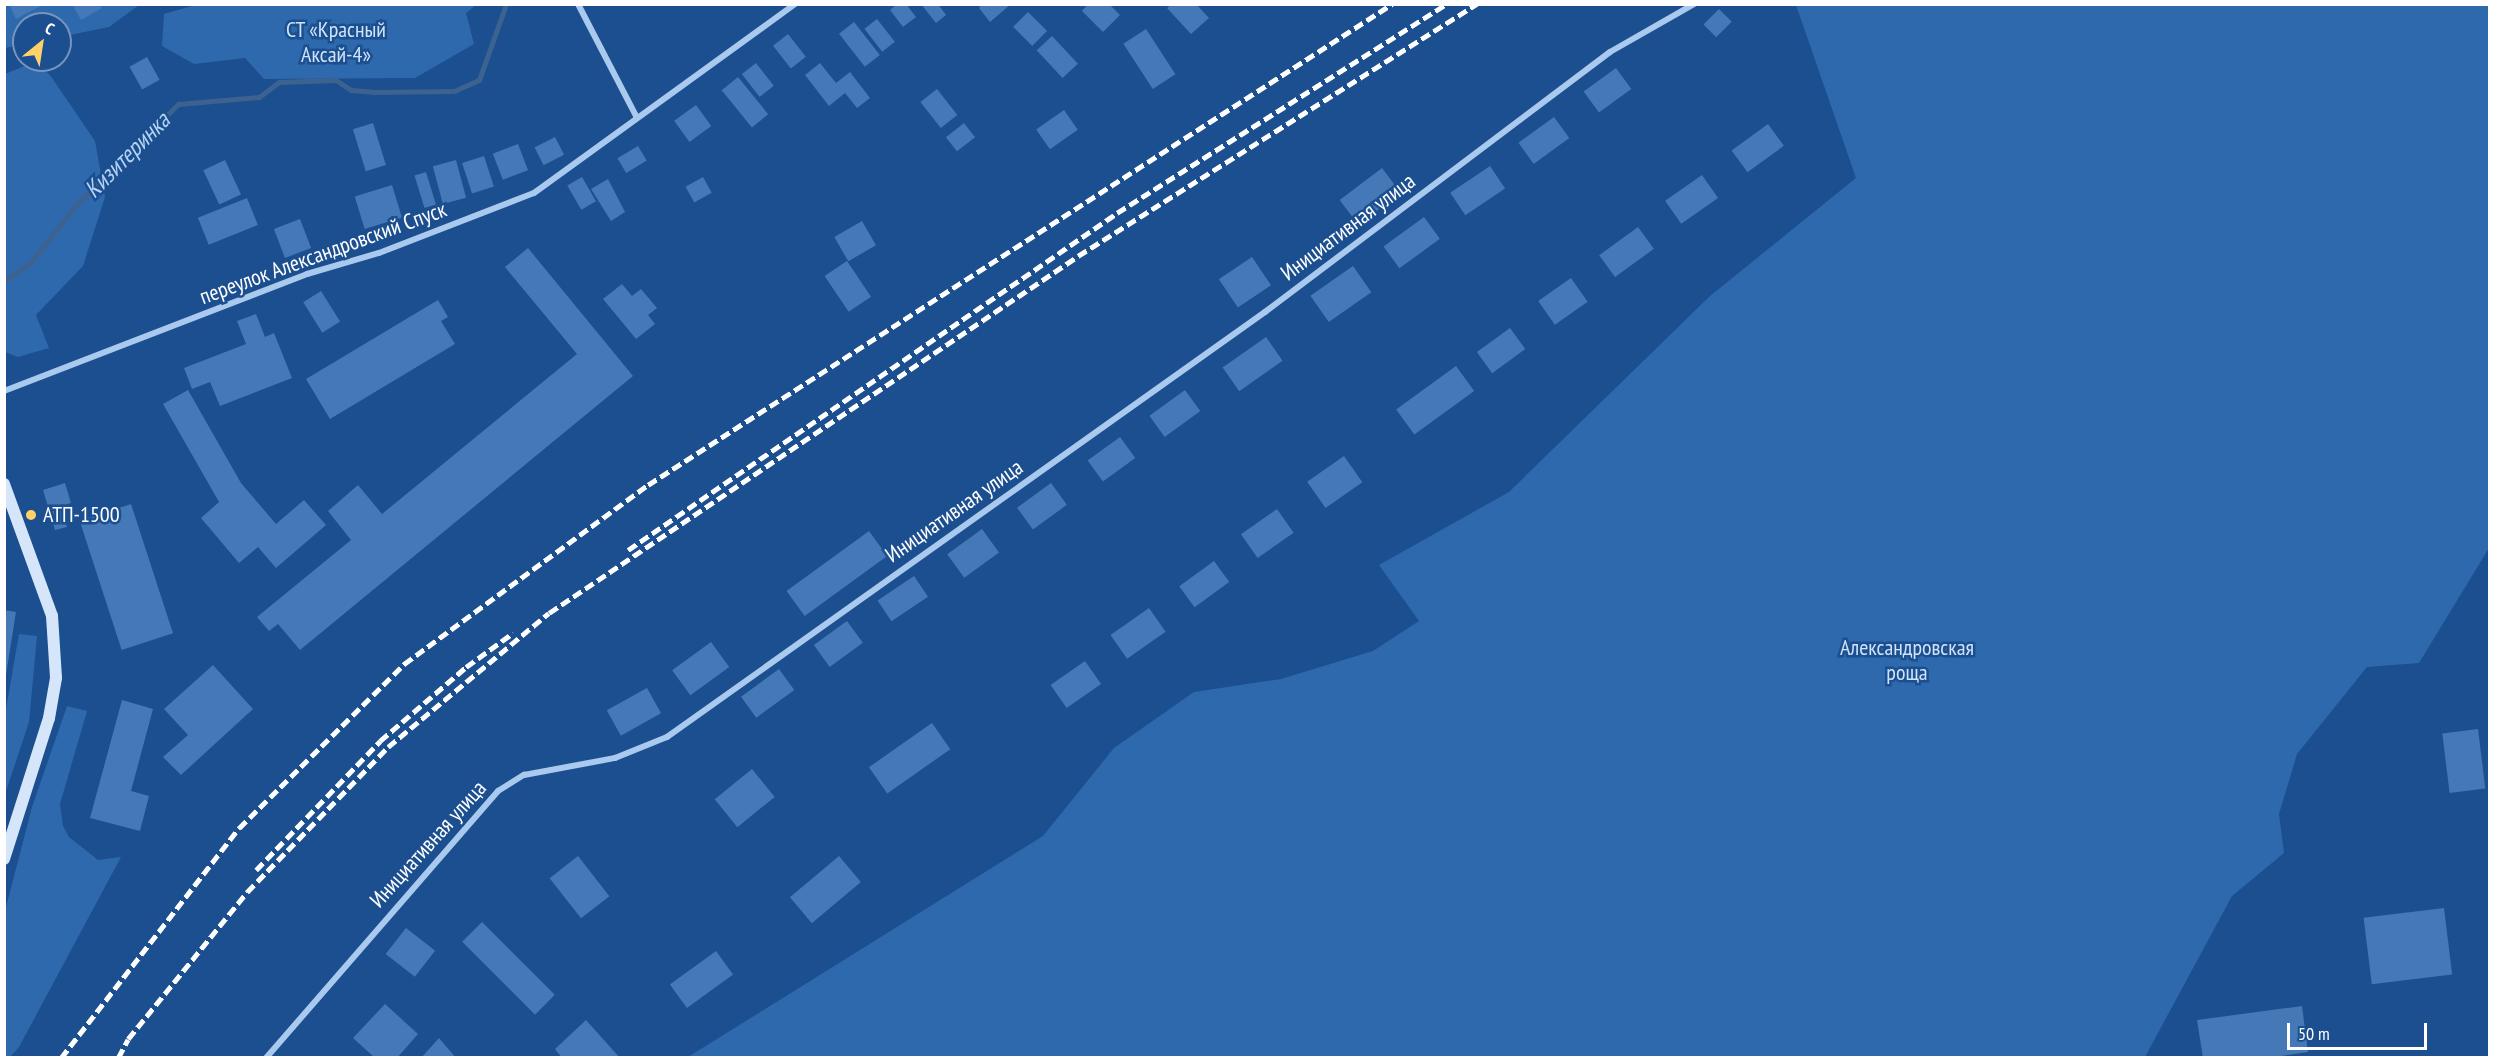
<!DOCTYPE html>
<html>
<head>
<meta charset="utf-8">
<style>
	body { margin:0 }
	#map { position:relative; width:2494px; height:1062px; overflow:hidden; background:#1b4f8f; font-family:"PT Sans Narrow",sans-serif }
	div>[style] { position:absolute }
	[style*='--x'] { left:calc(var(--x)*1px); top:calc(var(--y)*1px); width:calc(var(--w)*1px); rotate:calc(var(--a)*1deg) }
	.green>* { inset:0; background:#2e69ad }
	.stream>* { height:5px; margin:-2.5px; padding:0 2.5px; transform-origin:2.5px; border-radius:2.5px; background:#3c6290 }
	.building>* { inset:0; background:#4478b7; transform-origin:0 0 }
	.street>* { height:6px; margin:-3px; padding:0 3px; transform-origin:3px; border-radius:3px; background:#a9c9ee }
	.secondary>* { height:12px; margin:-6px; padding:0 6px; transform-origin:6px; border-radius:6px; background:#d6e6fa }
	.rail>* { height:4.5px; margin-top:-2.25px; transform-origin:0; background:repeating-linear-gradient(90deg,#fff 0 10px,transparent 0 14.5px) }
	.dots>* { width:16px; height:16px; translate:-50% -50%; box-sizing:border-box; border:3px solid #1b4f8f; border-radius:50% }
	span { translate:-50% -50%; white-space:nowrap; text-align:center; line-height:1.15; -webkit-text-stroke:5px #1b4f8f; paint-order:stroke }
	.park-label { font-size:22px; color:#cfe3fa }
	.street-label { font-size:22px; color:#fff }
	.poi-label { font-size:22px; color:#fff }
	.left { translate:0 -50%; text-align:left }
	.water-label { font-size:24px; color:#b5d3f5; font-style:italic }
	.frame { position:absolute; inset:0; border:6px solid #fff; pointer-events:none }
	.north { position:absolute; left:12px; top:12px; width:60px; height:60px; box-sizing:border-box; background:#1b4f8f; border:2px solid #7695bc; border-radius:50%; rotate:30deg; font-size:16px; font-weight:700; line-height:24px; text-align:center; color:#fff }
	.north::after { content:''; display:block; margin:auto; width:21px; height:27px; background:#ffd166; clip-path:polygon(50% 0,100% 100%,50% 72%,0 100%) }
	.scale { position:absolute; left:2287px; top:1023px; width:140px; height:27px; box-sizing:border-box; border:3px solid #fff; border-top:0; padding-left:8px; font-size:18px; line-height:21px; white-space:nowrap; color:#fff; -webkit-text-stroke:4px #1b4f8f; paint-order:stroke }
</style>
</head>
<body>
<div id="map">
	<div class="green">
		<i style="clip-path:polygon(5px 5px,139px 5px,109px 27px,60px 37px,60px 24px,24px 24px,24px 44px,5px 48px)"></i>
		<i style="clip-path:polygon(195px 5px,476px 5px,466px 13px,474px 44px,415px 78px,264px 79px,245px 58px,194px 64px,162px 46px,164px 14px)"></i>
		<i style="clip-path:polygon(1796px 5px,2489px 5px,2489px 548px,2419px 663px,2367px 667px,2297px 754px,2279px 814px,2284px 853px,2232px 896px,2145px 1057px,688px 1057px,1043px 836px,1114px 748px,1194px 692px,1281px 679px,1373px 651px,1419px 621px,1379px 565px,1509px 492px,1710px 296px,1856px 178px)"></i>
		<i style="clip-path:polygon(34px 62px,50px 75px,95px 141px,105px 197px,83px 266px,36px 315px,49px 348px,18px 357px,5px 352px,5px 74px)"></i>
		<i style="clip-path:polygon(19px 634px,37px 636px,29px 722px,5px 794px,5px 715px)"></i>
		<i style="clip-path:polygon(67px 706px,87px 711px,60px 804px,63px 826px,69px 837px,98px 860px,121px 857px,19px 1047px,10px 1057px,5px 1057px,5px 911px,32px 807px)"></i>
	</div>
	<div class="stream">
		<i style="--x:4;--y:281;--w:32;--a:-35"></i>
		<i style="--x:30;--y:263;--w:74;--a:-51.6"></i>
		<i style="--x:76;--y:205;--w:144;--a:-44.7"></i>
		<i style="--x:178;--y:104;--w:81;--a:-4.9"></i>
		<i style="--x:259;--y:97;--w:25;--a:-37"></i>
		<i style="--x:279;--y:82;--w:57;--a:-2"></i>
		<i style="--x:336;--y:80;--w:18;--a:34"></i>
		<i style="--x:351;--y:90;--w:21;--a:5"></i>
		<i style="--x:372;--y:92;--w:82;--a:-0.7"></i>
		<i style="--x:454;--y:91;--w:27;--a:-24"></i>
		<i style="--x:479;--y:80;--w:81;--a:-70.4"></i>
	</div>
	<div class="building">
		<i style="clip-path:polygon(9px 4px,40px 4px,41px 6px,16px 19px)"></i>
		<i style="clip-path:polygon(72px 4px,99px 4px,102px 8px,81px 20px)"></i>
		<i style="clip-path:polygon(897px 4px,906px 4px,916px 17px,903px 27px,890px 10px)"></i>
		<i style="clip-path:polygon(921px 4px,938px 4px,946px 15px,936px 23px)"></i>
		<i style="clip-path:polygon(982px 4px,1011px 4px,990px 22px,979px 8px)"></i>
		<i style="clip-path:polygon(1088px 4px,1109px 4px,1120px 15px,1103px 32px,1082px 11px)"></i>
		<i style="clip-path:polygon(1172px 4px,1196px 4px,1209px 18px,1191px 34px,1167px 8px)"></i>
		<i style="left:1719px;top:9px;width:18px;height:22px;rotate:45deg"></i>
		<i style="left:1028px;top:12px;width:27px;height:21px;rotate:45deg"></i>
		<i style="left:877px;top:19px;width:29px;height:16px;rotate:52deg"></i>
		<i style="left:854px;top:22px;width:42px;height:19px;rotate:52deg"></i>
		<i style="left:1146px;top:29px;width:54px;height:27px;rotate:57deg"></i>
		<i style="left:788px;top:34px;width:29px;height:19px;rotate:52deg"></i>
		<i style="left:1052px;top:36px;width:38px;height:21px;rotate:47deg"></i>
		<i style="left:147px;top:57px;width:26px;height:20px;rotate:61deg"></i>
		<i style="left:756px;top:63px;width:29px;height:18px;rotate:52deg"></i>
		<i style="clip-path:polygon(820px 63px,836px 83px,850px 72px,870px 98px,857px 108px,845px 93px,829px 106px,805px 75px)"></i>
		<i style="left:1616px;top:68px;width:26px;height:40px;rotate:54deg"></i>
		<i style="left:738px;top:77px;width:48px;height:21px;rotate:51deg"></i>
		<i style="left:937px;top:89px;width:33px;height:21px;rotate:52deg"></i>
		<i style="left:696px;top:105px;width:26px;height:27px;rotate:54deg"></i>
		<i style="left:1064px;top:110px;width:24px;height:34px;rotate:55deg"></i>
		<i style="left:1554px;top:117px;width:26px;height:44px;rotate:54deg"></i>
		<i style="left:373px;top:123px;width:44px;height:21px;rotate:73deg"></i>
		<i style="left:964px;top:123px;width:18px;height:23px;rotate:52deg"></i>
		<i style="left:1768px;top:124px;width:27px;height:45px;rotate:54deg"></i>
		<i style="left:555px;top:137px;width:20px;height:23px;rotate:63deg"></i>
		<i style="left:518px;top:144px;width:28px;height:27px;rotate:69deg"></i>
		<i style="left:638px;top:146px;width:17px;height:24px;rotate:59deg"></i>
		<i style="left:484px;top:156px;width:32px;height:23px;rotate:72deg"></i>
		<i style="left:225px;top:160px;width:38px;height:24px;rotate:65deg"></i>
		<i style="left:456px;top:160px;width:39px;height:24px;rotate:75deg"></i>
		<i style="left:1490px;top:166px;width:27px;height:48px;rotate:56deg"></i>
		<i style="left:1382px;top:168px;width:31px;height:53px;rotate:53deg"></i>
		<i style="left:426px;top:172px;width:34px;height:12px;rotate:73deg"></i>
		<i style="left:1702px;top:175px;width:28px;height:45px;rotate:55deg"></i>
		<i style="left:582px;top:177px;width:28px;height:17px;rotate:60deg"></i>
		<i style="left:703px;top:177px;width:18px;height:20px;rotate:61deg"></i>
		<i style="clip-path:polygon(608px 179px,625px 212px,611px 221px,591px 189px)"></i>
		<i style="left:392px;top:185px;width:34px;height:39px;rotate:73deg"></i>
		<i style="left:247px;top:198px;width:29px;height:53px;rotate:68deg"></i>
		<i style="left:1424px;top:217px;width:27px;height:50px;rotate:54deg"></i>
		<i style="left:300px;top:219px;width:31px;height:28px;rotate:69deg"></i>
		<i style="left:862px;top:221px;width:28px;height:32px;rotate:60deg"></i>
		<i style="left:1638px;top:227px;width:27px;height:48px;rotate:54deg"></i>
		<i style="clip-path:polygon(528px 248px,633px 376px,300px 650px,278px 624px,269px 631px,257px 617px,351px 540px,328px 511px,358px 485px,382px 514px,577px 354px,505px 267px)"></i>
		<i style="left:1252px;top:257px;width:34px;height:40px;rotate:56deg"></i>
		<i style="left:847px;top:261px;width:43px;height:27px;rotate:56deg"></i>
		<i style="left:1353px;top:266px;width:32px;height:52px;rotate:55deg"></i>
		<i style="left:1571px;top:278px;width:29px;height:40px;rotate:55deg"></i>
		<i style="clip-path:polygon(622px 284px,632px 296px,641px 289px,657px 308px,648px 315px,655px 324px,636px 339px,603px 299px)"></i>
		<i style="left:321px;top:291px;width:36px;height:21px;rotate:58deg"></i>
		<i style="clip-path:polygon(438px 300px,448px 317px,441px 321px,455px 344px,330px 419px,306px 379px)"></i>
		<i style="clip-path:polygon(256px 314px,265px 337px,274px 333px,292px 378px,220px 406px,210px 382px,192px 389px,184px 368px,246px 344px,237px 321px)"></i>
		<i style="left:1510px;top:328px;width:26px;height:41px;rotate:54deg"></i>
		<i style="left:1266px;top:337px;width:29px;height:53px;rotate:55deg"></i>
		<i style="left:1456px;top:366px;width:31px;height:74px;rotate:54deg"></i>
		<i style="clip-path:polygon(188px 390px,241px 483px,276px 524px,304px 500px,326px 525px,276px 568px,258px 547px,239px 563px,201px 518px,219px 502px,163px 404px)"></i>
		<i style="left:1185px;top:390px;width:26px;height:44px;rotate:54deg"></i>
		<i style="left:1120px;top:437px;width:26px;height:40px;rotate:54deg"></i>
		<i style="left:1344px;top:456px;width:32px;height:45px;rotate:55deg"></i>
		<i style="clip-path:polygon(65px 483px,71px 503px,61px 506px,67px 527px,55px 530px,43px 490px)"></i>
		<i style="left:1051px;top:483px;width:27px;height:42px;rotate:54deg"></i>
		<i style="left:131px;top:504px;width:136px;height:54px;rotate:72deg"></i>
		<i style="left:1277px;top:509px;width:29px;height:44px;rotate:55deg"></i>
		<i style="left:982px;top:529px;width:29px;height:43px;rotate:54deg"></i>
		<i style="left:869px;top:531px;width:31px;height:102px;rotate:54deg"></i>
		<i style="left:1214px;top:561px;width:26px;height:43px;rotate:54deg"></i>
		<i style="left:914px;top:576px;width:25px;height:44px;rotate:56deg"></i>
		<i style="left:1149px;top:608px;width:29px;height:47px;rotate:55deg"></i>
		<i style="clip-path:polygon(4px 610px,16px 612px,6px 675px,4px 675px)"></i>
		<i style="left:847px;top:621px;width:27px;height:41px;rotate:54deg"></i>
		<i style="left:711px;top:642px;width:31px;height:48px;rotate:54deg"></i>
		<i style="left:1085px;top:661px;width:28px;height:42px;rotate:55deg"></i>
		<i style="clip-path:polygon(213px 665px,253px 709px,181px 775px,163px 757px,188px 735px,164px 709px)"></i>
		<i style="left:779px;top:669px;width:26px;height:47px;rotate:54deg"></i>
		<i style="left:647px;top:688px;width:29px;height:46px;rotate:61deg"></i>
		<i style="clip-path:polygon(122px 700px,153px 709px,131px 791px,149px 796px,140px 831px,90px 818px)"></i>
		<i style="left:932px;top:723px;width:32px;height:77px;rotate:55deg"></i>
		<i style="left:2478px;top:729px;width:60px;height:36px;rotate:83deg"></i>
		<i style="left:752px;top:769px;width:36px;height:48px;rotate:51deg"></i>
		<i style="left:578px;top:856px;width:51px;height:36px;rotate:52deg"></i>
		<i style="left:839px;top:856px;width:34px;height:64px;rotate:50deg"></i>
		<i style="left:2444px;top:908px;width:67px;height:81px;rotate:83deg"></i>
		<i style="left:482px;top:922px;width:103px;height:28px;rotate:45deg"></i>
		<i style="left:406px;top:928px;width:37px;height:33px;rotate:38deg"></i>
		<i style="left:716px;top:951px;width:29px;height:57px;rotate:54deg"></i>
		<i style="clip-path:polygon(385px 1004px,418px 1034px,397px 1058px,375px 1058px,353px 1038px)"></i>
		<i style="clip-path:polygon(2302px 1006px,2308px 1052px,2268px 1058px,2203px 1058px,2197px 1020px)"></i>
		<i style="clip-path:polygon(586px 1020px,620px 1058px,562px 1058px,555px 1049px)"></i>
		<i style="clip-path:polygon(439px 1038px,456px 1058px,421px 1058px)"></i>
	</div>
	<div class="street">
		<i style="--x:578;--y:4;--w:128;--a:62.6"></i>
		<i style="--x:4;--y:391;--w:325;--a:-21.1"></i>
		<i style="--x:307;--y:274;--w:75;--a:-16.3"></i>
		<i style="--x:379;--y:253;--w:166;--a:-21.2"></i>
		<i style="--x:534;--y:193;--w:322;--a:-35.9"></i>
		<i style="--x:266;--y:1058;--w:354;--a:-49"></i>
		<i style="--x:498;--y:791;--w:31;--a:-32"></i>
		<i style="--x:524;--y:775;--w:93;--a:-10.6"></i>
		<i style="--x:615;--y:758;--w:56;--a:-22"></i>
		<i style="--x:667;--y:737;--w:734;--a:-35.4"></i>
		<i style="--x:1265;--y:312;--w:432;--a:-37"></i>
		<i style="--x:1610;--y:52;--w:97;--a:-29.7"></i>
	</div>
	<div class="secondary">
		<i style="--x:4;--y:484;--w:140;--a:70"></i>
		<i style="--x:52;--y:616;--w:62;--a:86.3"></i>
		<i style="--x:56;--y:678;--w:41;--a:99.9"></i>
		<i style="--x:49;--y:718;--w:148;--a:107.7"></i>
	</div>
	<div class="rail">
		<i style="--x:628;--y:550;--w:594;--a:-34.57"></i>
		<i style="--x:1117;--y:213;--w:390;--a:-32.4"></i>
		<i style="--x:256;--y:870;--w:179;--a:-46.1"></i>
		<i style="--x:380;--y:741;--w:113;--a:-40.7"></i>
		<i style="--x:466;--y:667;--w:58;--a:-35.9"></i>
		<i style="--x:61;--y:1058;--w:291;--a:-52.3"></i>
		<i style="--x:239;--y:828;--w:233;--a:-44.8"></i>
		<i style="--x:404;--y:664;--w:303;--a:-36.3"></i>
		<i style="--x:648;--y:485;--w:886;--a:-32.88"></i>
		<i style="--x:118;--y:1058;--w:21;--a:-62"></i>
		<i style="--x:128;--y:1039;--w:189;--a:-51"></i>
		<i style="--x:247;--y:892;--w:202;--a:-45.8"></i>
		<i style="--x:388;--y:747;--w:209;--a:-39.8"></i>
		<i style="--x:549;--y:613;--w:638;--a:-34.01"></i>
		<i style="--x:1078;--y:256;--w:472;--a:-32.3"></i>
	</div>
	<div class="dots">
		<i style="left:31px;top:515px;background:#ffd166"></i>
	</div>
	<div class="park-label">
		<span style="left:336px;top:42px">СТ «Красный<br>Аксай-4»</span>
		<span style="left:1907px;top:660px">Александровская<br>роща</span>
	</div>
	<div class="street-label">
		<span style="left:1348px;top:227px;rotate:-37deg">Инициативная улица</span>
		<span style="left:323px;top:253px;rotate:-20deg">переулок Александровский Спуск</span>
		<span style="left:954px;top:511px;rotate:-35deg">Инициативная улица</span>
		<span style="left:428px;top:844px;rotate:-48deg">Инициативная улица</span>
	</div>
	<div class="poi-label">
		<span class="left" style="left:43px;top:515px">АТП-1500</span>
	</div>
	<div class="water-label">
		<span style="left:127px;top:155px;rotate:-45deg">Кизитеринка</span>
	</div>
	<div class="frame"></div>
	<div class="north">С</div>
	<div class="scale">50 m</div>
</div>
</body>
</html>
